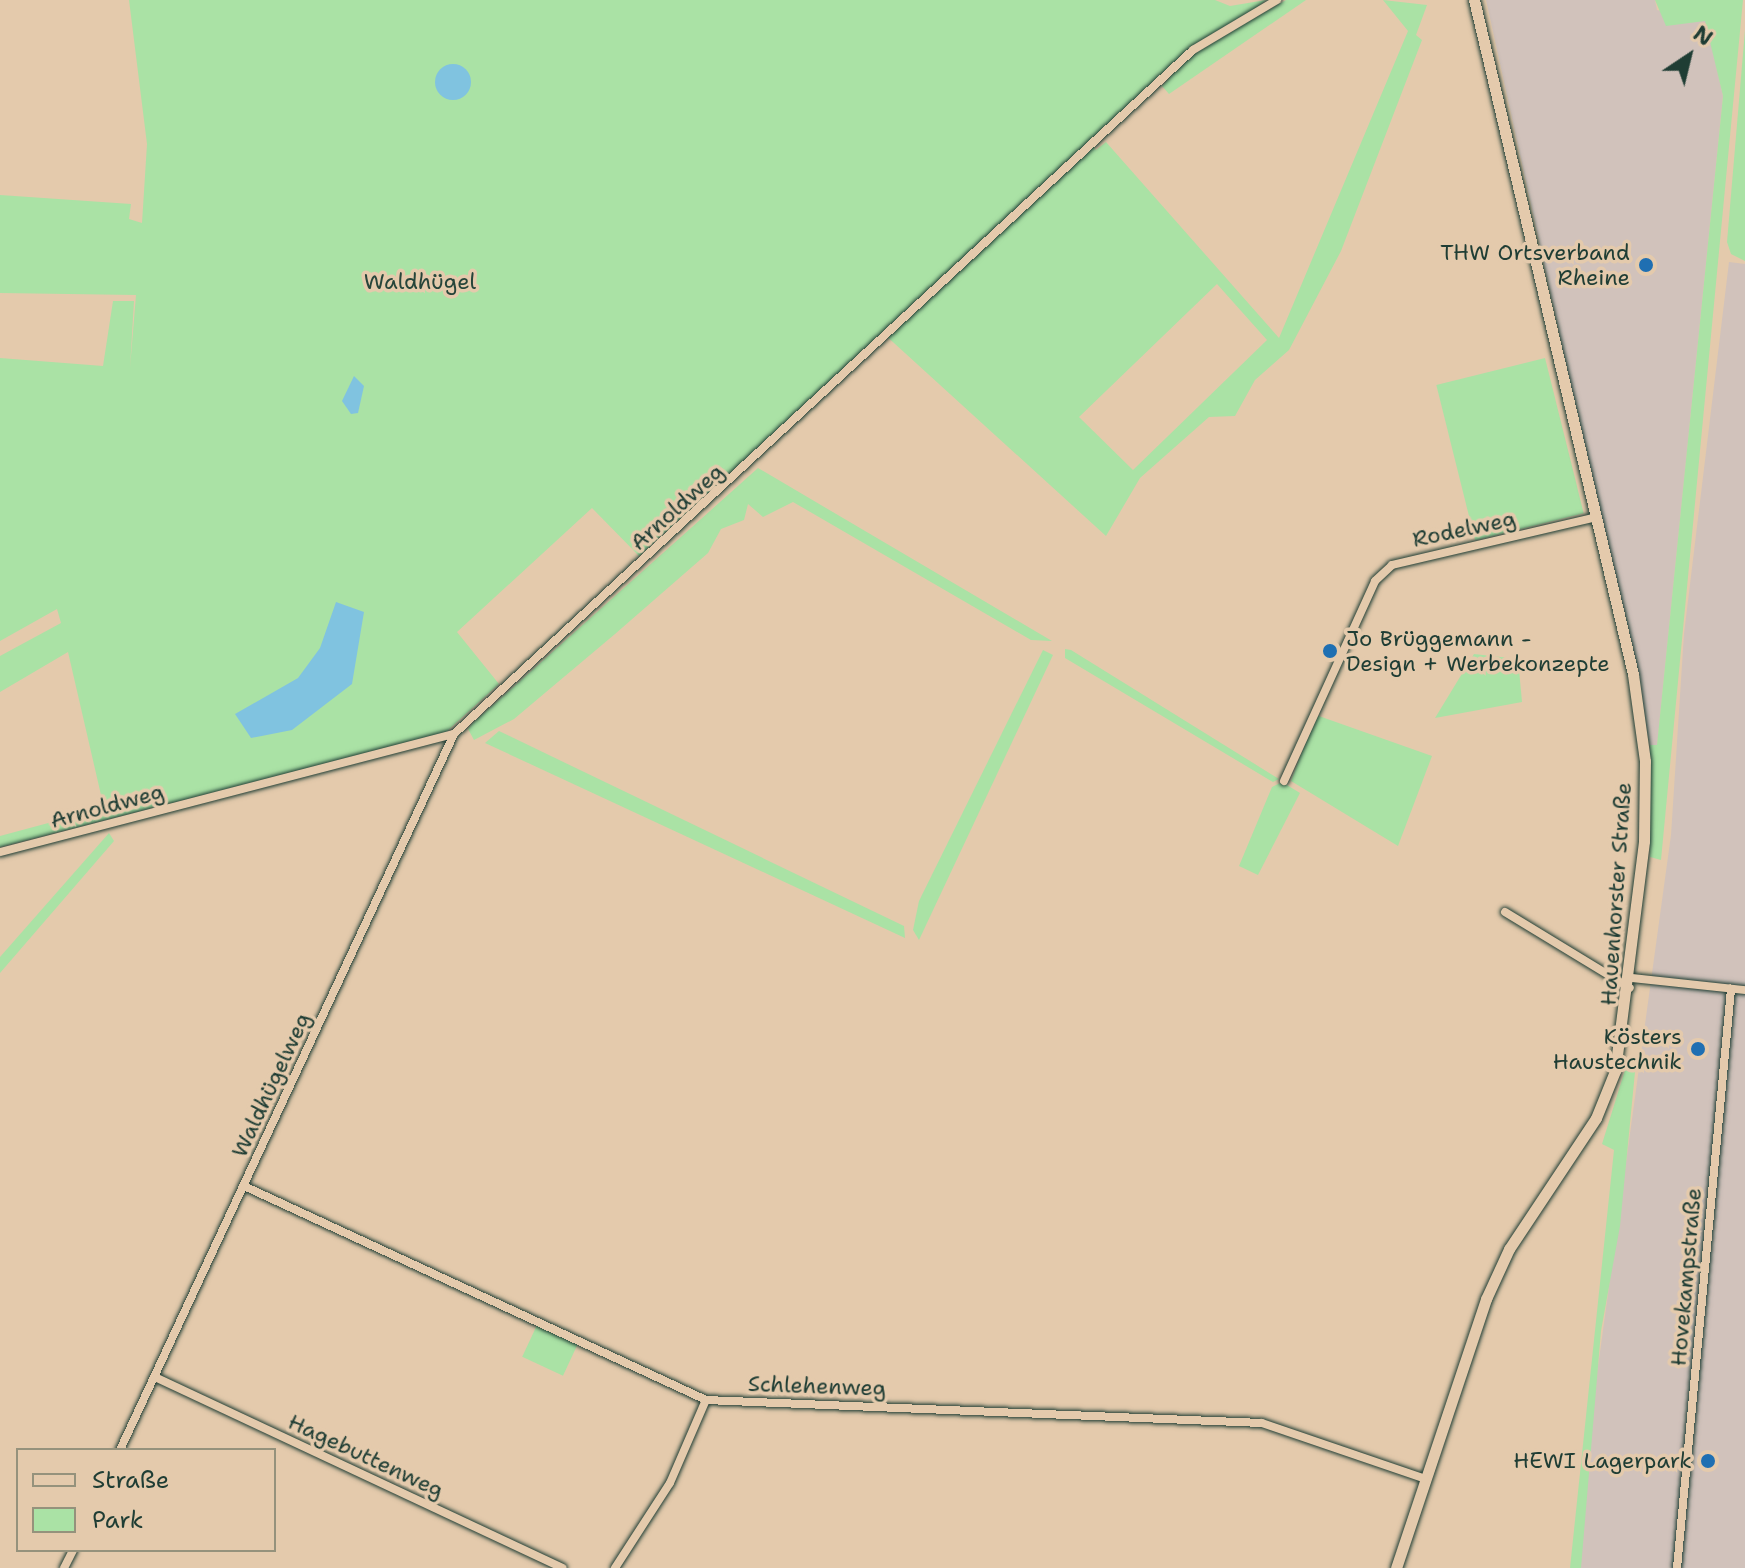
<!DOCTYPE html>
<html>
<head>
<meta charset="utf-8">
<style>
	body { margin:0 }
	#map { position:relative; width:1745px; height:1568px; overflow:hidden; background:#e4caac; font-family:"Shantell Sans",sans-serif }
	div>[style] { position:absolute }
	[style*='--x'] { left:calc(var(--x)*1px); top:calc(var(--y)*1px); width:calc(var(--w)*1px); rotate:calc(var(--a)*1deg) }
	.built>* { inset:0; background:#d1c2bb }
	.green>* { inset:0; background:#aae2a5; transform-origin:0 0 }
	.water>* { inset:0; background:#80c3e0 }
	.round { border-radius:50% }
	.roads { filter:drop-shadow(0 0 2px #1f3d34) drop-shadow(0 0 2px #1f3d34) }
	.street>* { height:8px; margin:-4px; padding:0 4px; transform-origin:4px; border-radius:4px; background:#e4caac }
	.secondary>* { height:11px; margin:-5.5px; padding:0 5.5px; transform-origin:5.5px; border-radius:5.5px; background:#e4caac }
	.dots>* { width:22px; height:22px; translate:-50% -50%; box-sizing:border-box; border:4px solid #e4caac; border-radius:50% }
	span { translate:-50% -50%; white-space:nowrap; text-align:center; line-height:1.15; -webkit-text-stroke:7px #e4caac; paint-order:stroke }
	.poi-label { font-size:22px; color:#1f3d34 }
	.right { translate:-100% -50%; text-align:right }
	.left { translate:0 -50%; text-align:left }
	.park-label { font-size:22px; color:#26453a }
	.street-label { font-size:22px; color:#1f3d34 }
	.legend { position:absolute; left:16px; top:1448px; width:260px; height:104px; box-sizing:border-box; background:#e4caac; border:2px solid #95927c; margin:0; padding:10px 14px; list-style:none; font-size:24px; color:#1f3d34 }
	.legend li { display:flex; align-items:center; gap:16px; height:40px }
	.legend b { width:40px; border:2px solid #95927c }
	.north { position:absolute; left:1649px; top:16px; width:80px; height:80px; -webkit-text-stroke:6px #e4caac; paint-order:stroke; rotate:35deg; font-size:22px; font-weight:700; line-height:32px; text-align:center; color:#1f3d34 }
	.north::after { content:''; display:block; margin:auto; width:28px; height:36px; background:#1f3d34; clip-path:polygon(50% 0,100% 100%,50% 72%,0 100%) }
</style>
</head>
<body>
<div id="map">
	<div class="built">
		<i style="clip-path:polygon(1486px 0,1655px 0,1657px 10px,1706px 20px,1723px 96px,1657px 746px,1650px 745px)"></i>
		<i style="clip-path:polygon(1729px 262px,1745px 264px,1745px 1568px,1578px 1568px,1593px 1403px,1671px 835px,1684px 634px)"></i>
	</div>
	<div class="green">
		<i style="clip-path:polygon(evenodd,129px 0,1215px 0,1230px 6px,1266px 0,1089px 142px,1096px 150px,1106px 142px,1279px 338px,1408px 31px,1383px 0,1427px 5px,1416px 35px,1422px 40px,1341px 251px,1289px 350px,1255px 380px,1235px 416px,1209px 417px,1140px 478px,1106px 536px,883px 333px,639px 556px,592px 508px,457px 632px,499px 684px,445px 733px,0 847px,0 836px,104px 808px,68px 652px,0 692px,0 656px,61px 623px,57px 609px,0 641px,0 358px,103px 366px,113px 301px,134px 301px,130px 368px,136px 295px,0 293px,0 195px,131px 204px,129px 219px,142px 223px,147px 144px,129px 0,1217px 284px,1267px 340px,1133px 470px,1079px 417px,1217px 284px)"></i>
		<i style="clip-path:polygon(1286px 0,1306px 0,1169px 94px,1162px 86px,1195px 52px)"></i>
		<i style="clip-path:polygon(1655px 0,1743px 0,1661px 860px,1650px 857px,1650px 745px,1657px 745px,1723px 96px,1705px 21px,1666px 26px)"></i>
		<i style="clip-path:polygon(1745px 30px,1745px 261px,1731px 254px,1727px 242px)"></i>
		<i style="left:1545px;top:358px;width:160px;height:112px;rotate:76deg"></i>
		<i style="clip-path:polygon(758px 468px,1052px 641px,1031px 640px,793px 502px,763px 517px,748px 504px,744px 520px,721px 529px,708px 553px,615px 634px,514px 719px,474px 740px,468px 729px,473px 723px)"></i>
		<i style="clip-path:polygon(1065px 649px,1071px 650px,1279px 779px,1273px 782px,1065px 658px)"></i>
		<i style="clip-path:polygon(1043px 650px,1053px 655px,919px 940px,913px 930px,919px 901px)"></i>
		<i style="clip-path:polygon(1474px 654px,1518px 659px,1522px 702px,1435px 718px)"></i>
		<i style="clip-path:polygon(1316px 715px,1432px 756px,1398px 846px,1291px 781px)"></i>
		<i style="clip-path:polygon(499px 731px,904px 926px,905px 938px,485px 743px)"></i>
		<i style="clip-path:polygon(1282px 782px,1300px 793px,1258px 875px,1239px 866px,1272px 787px)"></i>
		<i style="clip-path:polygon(109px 833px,114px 841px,0 973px,0 957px)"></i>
		<i style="clip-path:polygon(1625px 1070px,1635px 1072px,1620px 1226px,1601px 1331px,1581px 1568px,1570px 1568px,1614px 1150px,1602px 1144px)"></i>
		<i style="left:537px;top:1325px;width:45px;height:35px;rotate:25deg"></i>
	</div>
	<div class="water">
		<i class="round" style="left:435px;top:64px;width:36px;height:36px"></i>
		<i style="clip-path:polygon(354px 376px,364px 386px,358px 413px,351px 414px,342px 401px)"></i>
		<i style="clip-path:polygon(336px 602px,364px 612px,352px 684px,292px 730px,251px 738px,235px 714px,298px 678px,320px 648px)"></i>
	</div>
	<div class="roads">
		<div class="street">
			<i style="--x:1284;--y:781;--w:220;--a:-65.5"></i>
			<i style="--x:1375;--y:581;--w:23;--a:-43"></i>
			<i style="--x:1392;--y:565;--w:206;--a:-13.2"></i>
			<i style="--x:0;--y:852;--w:469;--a:-14.6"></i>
			<i style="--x:454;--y:734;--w:1007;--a:-42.79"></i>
			<i style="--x:1193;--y:50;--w:98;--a:-30.8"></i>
			<i style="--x:1505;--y:912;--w:146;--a:31.3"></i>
			<i style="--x:1632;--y:978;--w:114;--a:6.1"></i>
			<i style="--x:244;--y:1186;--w:509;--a:24.85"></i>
			<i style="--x:706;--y:1400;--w:556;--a:2.37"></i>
			<i style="--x:1262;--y:1423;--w:173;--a:18.9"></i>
			<i style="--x:155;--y:1377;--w:450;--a:25.1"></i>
			<i style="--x:120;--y:1450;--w:790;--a:-64.99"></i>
			<i style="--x:64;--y:1568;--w:20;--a:-63"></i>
			<i style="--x:615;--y:1568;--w:101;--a:-57.1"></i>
			<i style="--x:670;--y:1483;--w:90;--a:-66.6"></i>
			<i style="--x:1677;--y:1568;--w:582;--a:-84.67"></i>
		</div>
		<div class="secondary">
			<i style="--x:1396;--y:1568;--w:284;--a:-71.5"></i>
			<i style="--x:1486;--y:1299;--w:55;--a:-65.3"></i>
			<i style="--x:1509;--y:1249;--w:157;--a:-56.4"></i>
			<i style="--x:1596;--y:1118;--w:51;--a:-68"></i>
			<i style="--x:1615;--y:1071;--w:232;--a:-82.8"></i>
			<i style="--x:1644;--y:841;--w:80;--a:-89.3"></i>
			<i style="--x:1645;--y:761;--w:88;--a:-97.9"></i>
			<i style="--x:1633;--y:674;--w:693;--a:-103.27"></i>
		</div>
	</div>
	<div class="dots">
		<i style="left:1646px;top:265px;background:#1f6fb2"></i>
		<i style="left:1330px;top:651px;background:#1f6fb2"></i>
		<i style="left:1698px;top:1049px;background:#1f6fb2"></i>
		<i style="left:1708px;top:1461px;background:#1f6fb2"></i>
	</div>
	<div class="poi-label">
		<span class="right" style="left:1630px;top:265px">THW Ortsverband<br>Rheine</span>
		<span class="left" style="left:1346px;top:651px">Jo Brüggemann -<br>Design + Werbekonzepte</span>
		<span class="right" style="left:1682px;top:1049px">Kösters<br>Haustechnik</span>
		<span class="right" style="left:1692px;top:1461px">HEWI Lagerpark</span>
	</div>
	<div class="park-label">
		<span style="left:420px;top:282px">Waldhügel</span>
	</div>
	<div class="street-label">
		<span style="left:677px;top:507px;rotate:-42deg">Arnoldweg</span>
		<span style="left:1464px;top:529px;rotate:-12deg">Rodelweg</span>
		<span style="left:107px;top:806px;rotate:-15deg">Arnoldweg</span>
		<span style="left:1616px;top:894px;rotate:-86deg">Hauenhorster Straße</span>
		<span style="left:271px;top:1085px;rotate:-65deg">Waldhügelweg</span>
		<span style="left:1686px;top:1277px;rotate:-85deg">Hovekampstraße</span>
		<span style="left:817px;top:1386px;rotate:2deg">Schlehenweg</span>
		<span style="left:366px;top:1456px;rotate:25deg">Hagebuttenweg</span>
	</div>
	<ul class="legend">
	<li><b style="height:10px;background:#e4caac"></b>Straße</li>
	<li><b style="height:22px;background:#aae2a5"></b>Park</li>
	</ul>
	<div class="north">N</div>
</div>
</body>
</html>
